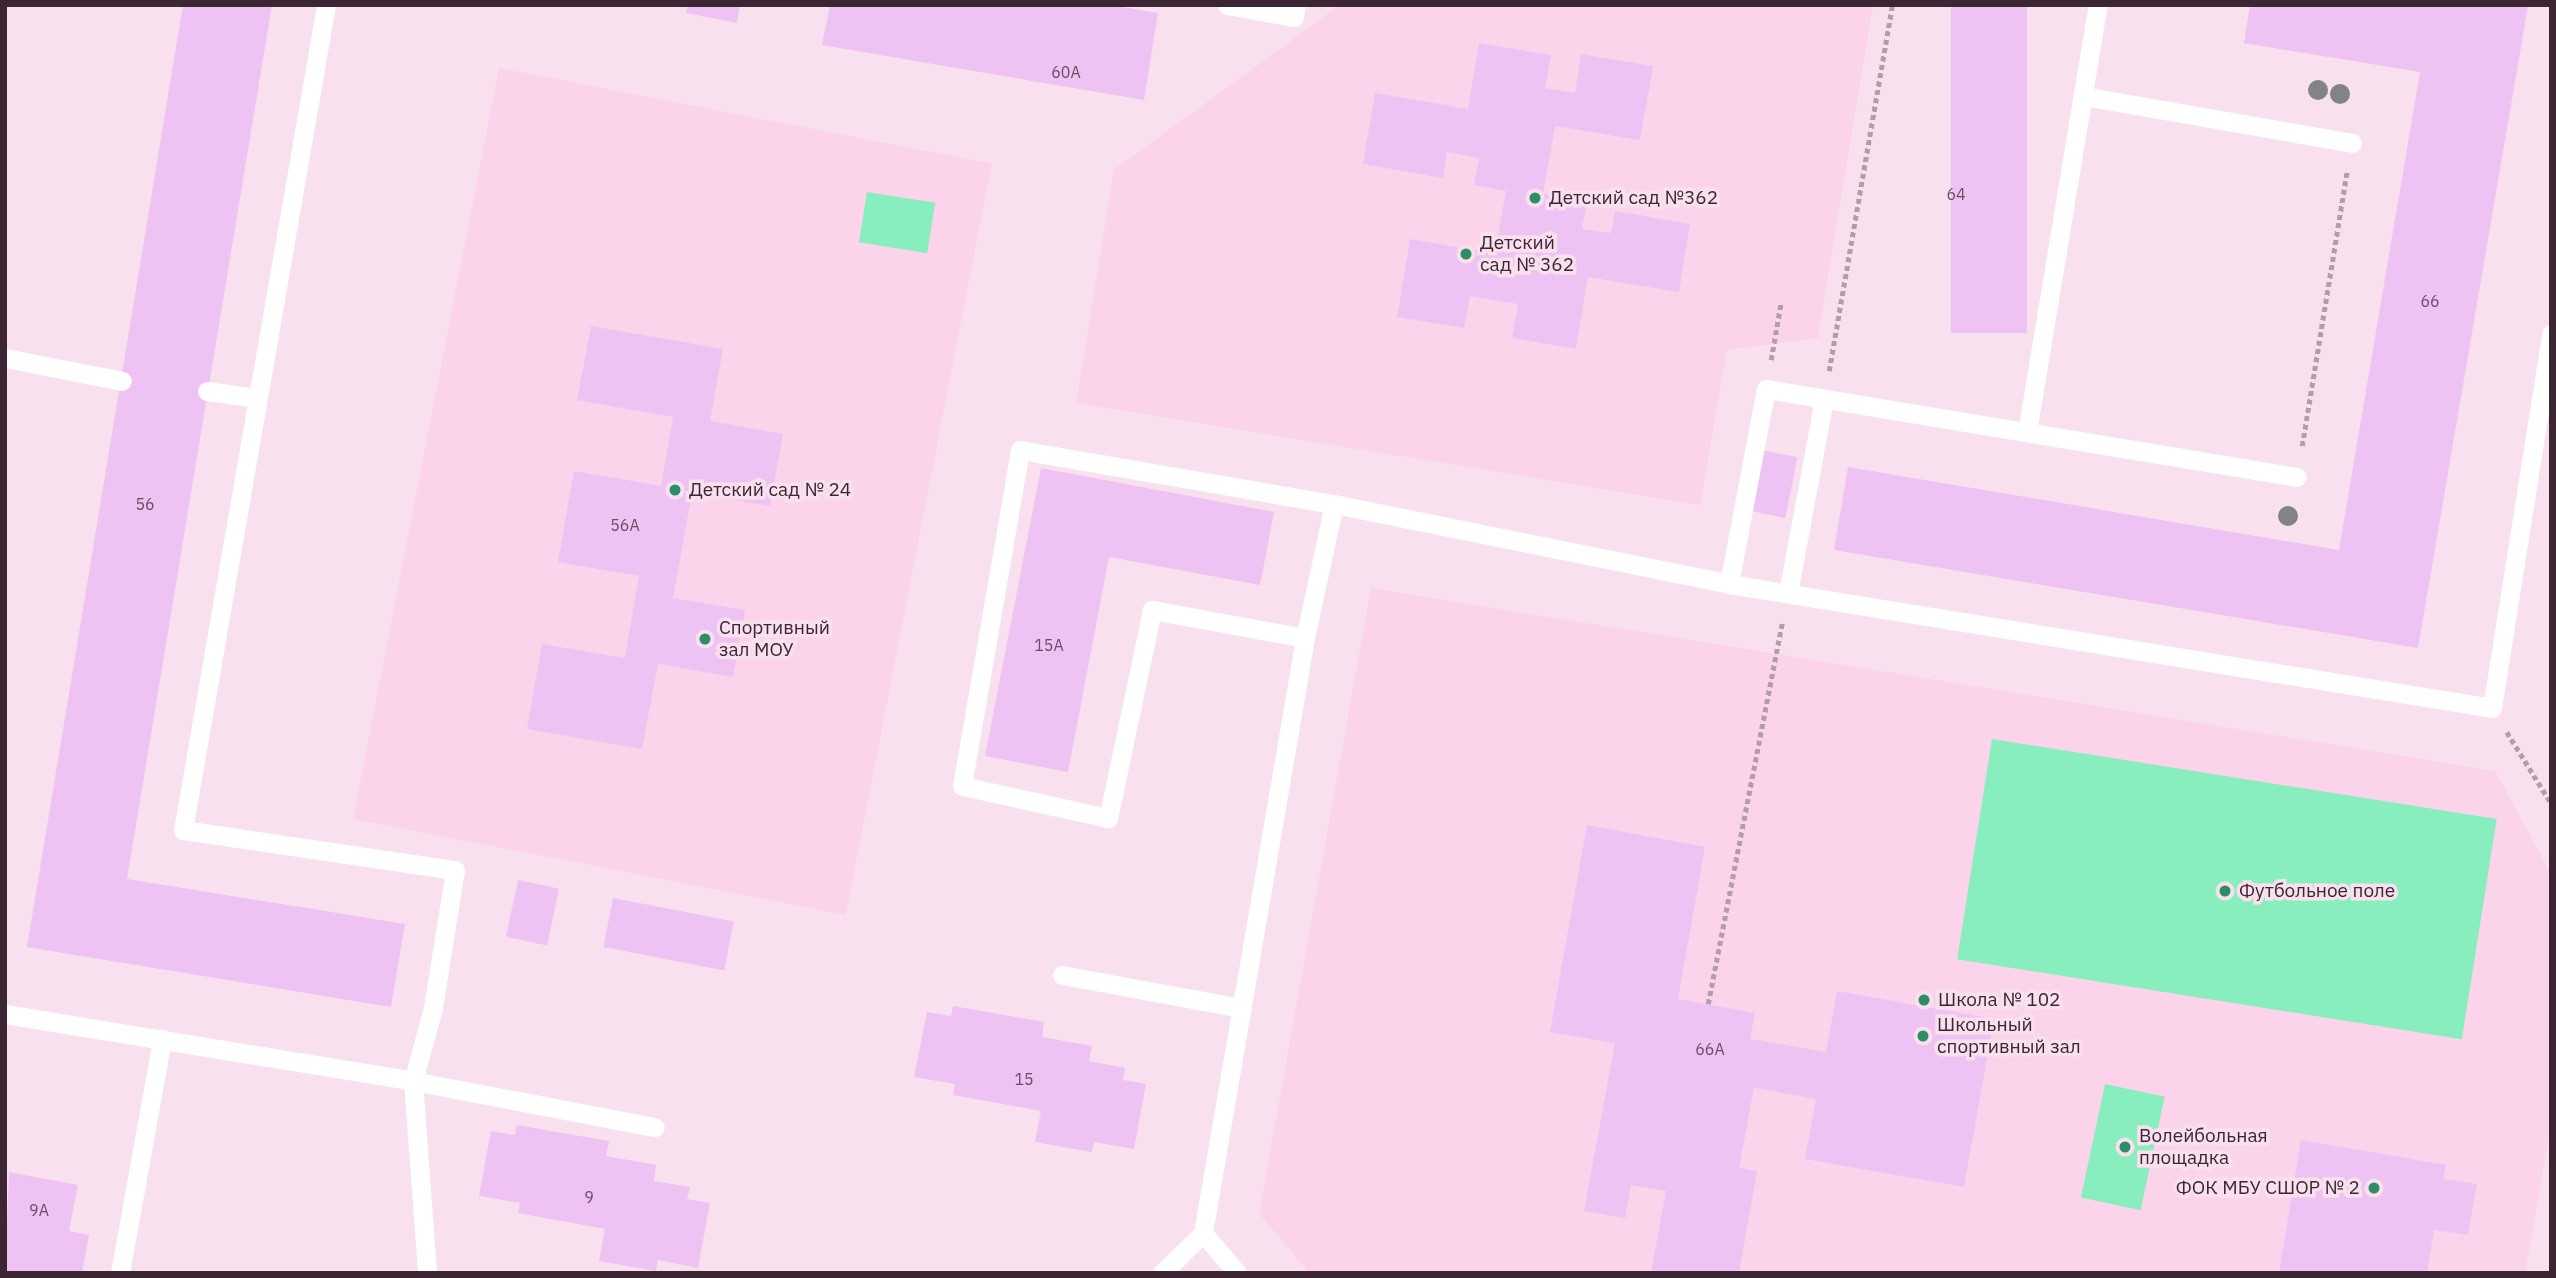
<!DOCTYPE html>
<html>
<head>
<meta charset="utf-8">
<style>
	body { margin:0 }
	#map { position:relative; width:2556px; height:1278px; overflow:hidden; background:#f8e0ee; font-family:"IBM Plex Sans",sans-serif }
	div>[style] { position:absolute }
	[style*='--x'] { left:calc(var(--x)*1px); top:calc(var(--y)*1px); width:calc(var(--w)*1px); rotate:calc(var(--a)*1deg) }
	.built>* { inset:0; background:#fbd3ea; transform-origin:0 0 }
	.green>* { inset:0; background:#88eebe; transform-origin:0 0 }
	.building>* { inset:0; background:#eec3f3; transform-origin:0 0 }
	.path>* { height:4.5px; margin-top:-2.25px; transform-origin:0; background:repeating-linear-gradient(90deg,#b49dab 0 5px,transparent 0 8.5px) }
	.lane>* { height:19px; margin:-9.5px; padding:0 9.5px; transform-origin:9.5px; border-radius:9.5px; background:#fff }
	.trees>* { width:20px; height:20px; margin:-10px; border-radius:50%; background:#818483 }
	.dots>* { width:19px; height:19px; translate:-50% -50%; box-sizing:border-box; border:4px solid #f8e0ee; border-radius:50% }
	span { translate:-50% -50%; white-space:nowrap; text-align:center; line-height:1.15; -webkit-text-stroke:7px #f8e0ee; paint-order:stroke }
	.number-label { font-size:16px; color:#684d63 }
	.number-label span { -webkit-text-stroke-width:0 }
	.poi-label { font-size:19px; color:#3c2633 }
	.left { translate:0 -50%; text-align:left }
	.right { translate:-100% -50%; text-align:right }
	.frame { position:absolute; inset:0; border:7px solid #3c2633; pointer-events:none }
</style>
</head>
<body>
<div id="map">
	<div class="built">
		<i style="clip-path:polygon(1340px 5px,1873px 5px,1818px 338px,1727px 350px,1700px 505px,1076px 403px,1114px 170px)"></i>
		<i style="left:499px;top:68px;width:502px;height:765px;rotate:11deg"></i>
		<i style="clip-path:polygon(1371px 588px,2495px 771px,2551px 874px,2551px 1125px,2525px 1273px,1310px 1273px,1259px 1214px)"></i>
	</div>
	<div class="green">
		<i style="left:867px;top:192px;width:69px;height:51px;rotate:9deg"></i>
		<i style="left:1992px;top:739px;width:511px;height:223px;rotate:9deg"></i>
		<i style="left:2105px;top:1084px;width:61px;height:116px;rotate:12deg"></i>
	</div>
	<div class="building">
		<i style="clip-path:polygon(183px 5px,272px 5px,127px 879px,405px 924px,391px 1007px,27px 947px)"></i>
		<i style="clip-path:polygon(688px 5px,740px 5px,737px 23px,686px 13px)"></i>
		<i style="clip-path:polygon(830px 5px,1111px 5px,1158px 13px,1144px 100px,822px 45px)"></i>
		<i style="left:1951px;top:5px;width:76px;height:328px"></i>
		<i style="clip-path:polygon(2250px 5px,2528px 6px,2418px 648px,1834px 550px,1848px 467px,2339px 550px,2420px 72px,2244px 43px)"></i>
		<i style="clip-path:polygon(1479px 43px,1551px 55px,1545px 88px,1575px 93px,1581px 54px,1653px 66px,1640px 140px,1555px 126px,1543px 194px,1587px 202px,1582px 229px,1611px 233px,1615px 211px,1690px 224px,1679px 292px,1588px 277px,1576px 349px,1512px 338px,1518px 304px,1470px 296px,1464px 328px,1397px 317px,1410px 239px,1495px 254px,1506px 191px,1474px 185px,1479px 158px,1447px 152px,1443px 178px,1363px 164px,1375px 93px,1468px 109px)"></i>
		<i style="clip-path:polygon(591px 326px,723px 349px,710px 421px,783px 434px,770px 506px,692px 493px,673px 598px,745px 610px,733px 677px,658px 664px,642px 749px,527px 729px,542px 644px,625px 658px,639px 576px,558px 562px,574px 471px,661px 486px,673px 417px,577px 400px)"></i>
		<i style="left:1761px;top:450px;width:37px;height:62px;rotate:11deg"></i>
		<i style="clip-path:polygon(1041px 468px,1274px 512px,1260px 585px,1109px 557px,1068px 772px,985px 756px)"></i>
		<i style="clip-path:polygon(1587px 825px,1705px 847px,1678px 999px,1755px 1013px,1750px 1039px,1826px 1052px,1837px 991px,1994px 1019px,1964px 1187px,1805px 1159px,1816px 1099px,1754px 1088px,1739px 1168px,1757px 1171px,1739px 1273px,1651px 1273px,1666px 1191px,1631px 1185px,1625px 1218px,1584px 1211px,1615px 1043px,1550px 1032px)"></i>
		<i style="left:518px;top:880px;width:42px;height:58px;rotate:12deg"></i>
		<i style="left:613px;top:898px;width:123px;height:50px;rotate:11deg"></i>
		<i style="clip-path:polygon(953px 1006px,1044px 1022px,1042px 1037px,1092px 1046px,1089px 1061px,1125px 1068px,1123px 1080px,1146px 1084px,1134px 1149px,1094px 1142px,1092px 1152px,1035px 1142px,1041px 1111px,953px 1095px,955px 1084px,914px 1077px,927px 1012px,951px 1016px)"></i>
		<i style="clip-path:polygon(517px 1125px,609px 1141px,606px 1156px,656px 1165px,654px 1181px,690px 1187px,687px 1199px,710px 1203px,698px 1268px,658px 1260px,656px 1271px,599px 1261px,605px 1229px,518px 1213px,520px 1203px,479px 1196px,491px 1131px,515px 1135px)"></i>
		<i style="clip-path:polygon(2301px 1140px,2446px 1165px,2443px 1179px,2477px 1184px,2468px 1235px,2434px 1230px,2427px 1273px,2279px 1273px)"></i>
		<i style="clip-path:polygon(9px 1172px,78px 1185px,69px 1231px,89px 1235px,82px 1273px,5px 1273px)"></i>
	</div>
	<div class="path">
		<i style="--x:1771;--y:360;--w:59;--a:-80.2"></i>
		<i style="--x:1829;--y:371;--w:371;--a:-80.2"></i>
		<i style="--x:2302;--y:446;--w:278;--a:-80.7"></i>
		<i style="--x:2507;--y:732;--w:84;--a:58.2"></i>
		<i style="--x:1708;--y:1004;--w:389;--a:-79"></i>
	</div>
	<div class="lane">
		<i style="--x:326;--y:5;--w:837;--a:99.83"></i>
		<i style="--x:183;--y:830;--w:275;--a:8.4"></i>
		<i style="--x:455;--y:870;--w:140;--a:99.1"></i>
		<i style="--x:433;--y:1008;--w:76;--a:105.3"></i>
		<i style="--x:413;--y:1081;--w:246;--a:10.8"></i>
		<i style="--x:1227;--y:5;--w:68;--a:10.2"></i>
		<i style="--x:1294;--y:17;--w:12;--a:-81"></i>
		<i style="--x:2083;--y:96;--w:273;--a:9.9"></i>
		<i style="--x:5;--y:358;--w:119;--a:11.1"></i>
		<i style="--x:207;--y:391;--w:50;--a:8"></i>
		<i style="--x:2027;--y:432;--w:433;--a:-80.6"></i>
		<i style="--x:1729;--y:584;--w:198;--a:-79.3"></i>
		<i style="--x:1766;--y:389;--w:538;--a:9.41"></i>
		<i style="--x:1788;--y:593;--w:197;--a:-79.5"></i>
		<i style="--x:1305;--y:638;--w:156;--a:-169.6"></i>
		<i style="--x:1152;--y:610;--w:213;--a:101.9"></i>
		<i style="--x:1108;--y:818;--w:149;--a:-167.6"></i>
		<i style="--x:962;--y:786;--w:341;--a:-80.2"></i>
		<i style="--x:1020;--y:450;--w:319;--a:9.8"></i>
		<i style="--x:1334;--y:504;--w:403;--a:11.4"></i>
		<i style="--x:1729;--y:584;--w:773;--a:9.23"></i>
		<i style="--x:2492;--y:708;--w:379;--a:-81"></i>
		<i style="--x:1062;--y:975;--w:183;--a:10.4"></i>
		<i style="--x:5;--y:1014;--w:413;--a:9.3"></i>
		<i style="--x:413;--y:1081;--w:193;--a:85.8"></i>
		<i style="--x:120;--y:1273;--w:238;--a:-79.8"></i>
		<i style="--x:1162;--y:1273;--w:57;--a:-44.3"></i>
		<i style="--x:1237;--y:1273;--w:52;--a:-130.4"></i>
		<i style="--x:1203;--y:1233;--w:604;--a:-80.27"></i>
		<i style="--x:1305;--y:638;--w:137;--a:-77.8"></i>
	</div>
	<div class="trees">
		<i style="left:2318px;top:90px"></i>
		<i style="left:2340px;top:94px"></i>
		<i style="left:2288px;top:516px"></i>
	</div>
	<div class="dots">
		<i style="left:1535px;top:198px;background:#2d8d66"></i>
		<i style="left:1466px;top:254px;background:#2d8d66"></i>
		<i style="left:675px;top:490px;background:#2d8d66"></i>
		<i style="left:705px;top:639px;background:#2d8d66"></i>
		<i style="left:2225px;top:891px;background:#2d8d66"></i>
		<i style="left:1924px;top:1000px;background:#2d8d66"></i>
		<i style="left:1923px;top:1036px;background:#2d8d66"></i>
		<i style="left:2125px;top:1147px;background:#2d8d66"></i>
		<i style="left:2374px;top:1188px;background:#2d8d66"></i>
	</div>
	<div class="number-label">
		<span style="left:1066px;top:72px">60А</span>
		<span style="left:1956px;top:194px">64</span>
		<span style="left:2430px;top:301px">66</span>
		<span style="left:145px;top:504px">56</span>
		<span style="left:625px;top:525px">56А</span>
		<span style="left:1049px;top:645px">15А</span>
		<span style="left:1710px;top:1049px">66А</span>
		<span style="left:1024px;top:1079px">15</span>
		<span style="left:589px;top:1197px">9</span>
		<span style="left:39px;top:1210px">9А</span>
	</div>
	<div class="poi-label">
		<span class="left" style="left:1549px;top:198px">Детский сад №362</span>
		<span class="left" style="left:1480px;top:254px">Детский<br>сад № 362</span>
		<span class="left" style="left:689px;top:490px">Детский сад № 24</span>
		<span class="left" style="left:719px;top:639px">Спортивный<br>зал МОУ</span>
		<span class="left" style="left:2239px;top:891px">Футбольное поле</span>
		<span class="left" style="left:1938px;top:1000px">Школа № 102</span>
		<span class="left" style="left:1937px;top:1036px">Школьный<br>спортивный зал</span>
		<span class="left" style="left:2139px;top:1147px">Волейбольная<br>площадка</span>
		<span class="right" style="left:2360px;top:1188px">ФОК МБУ СШОР № 2</span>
	</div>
	<div class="frame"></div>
</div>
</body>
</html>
